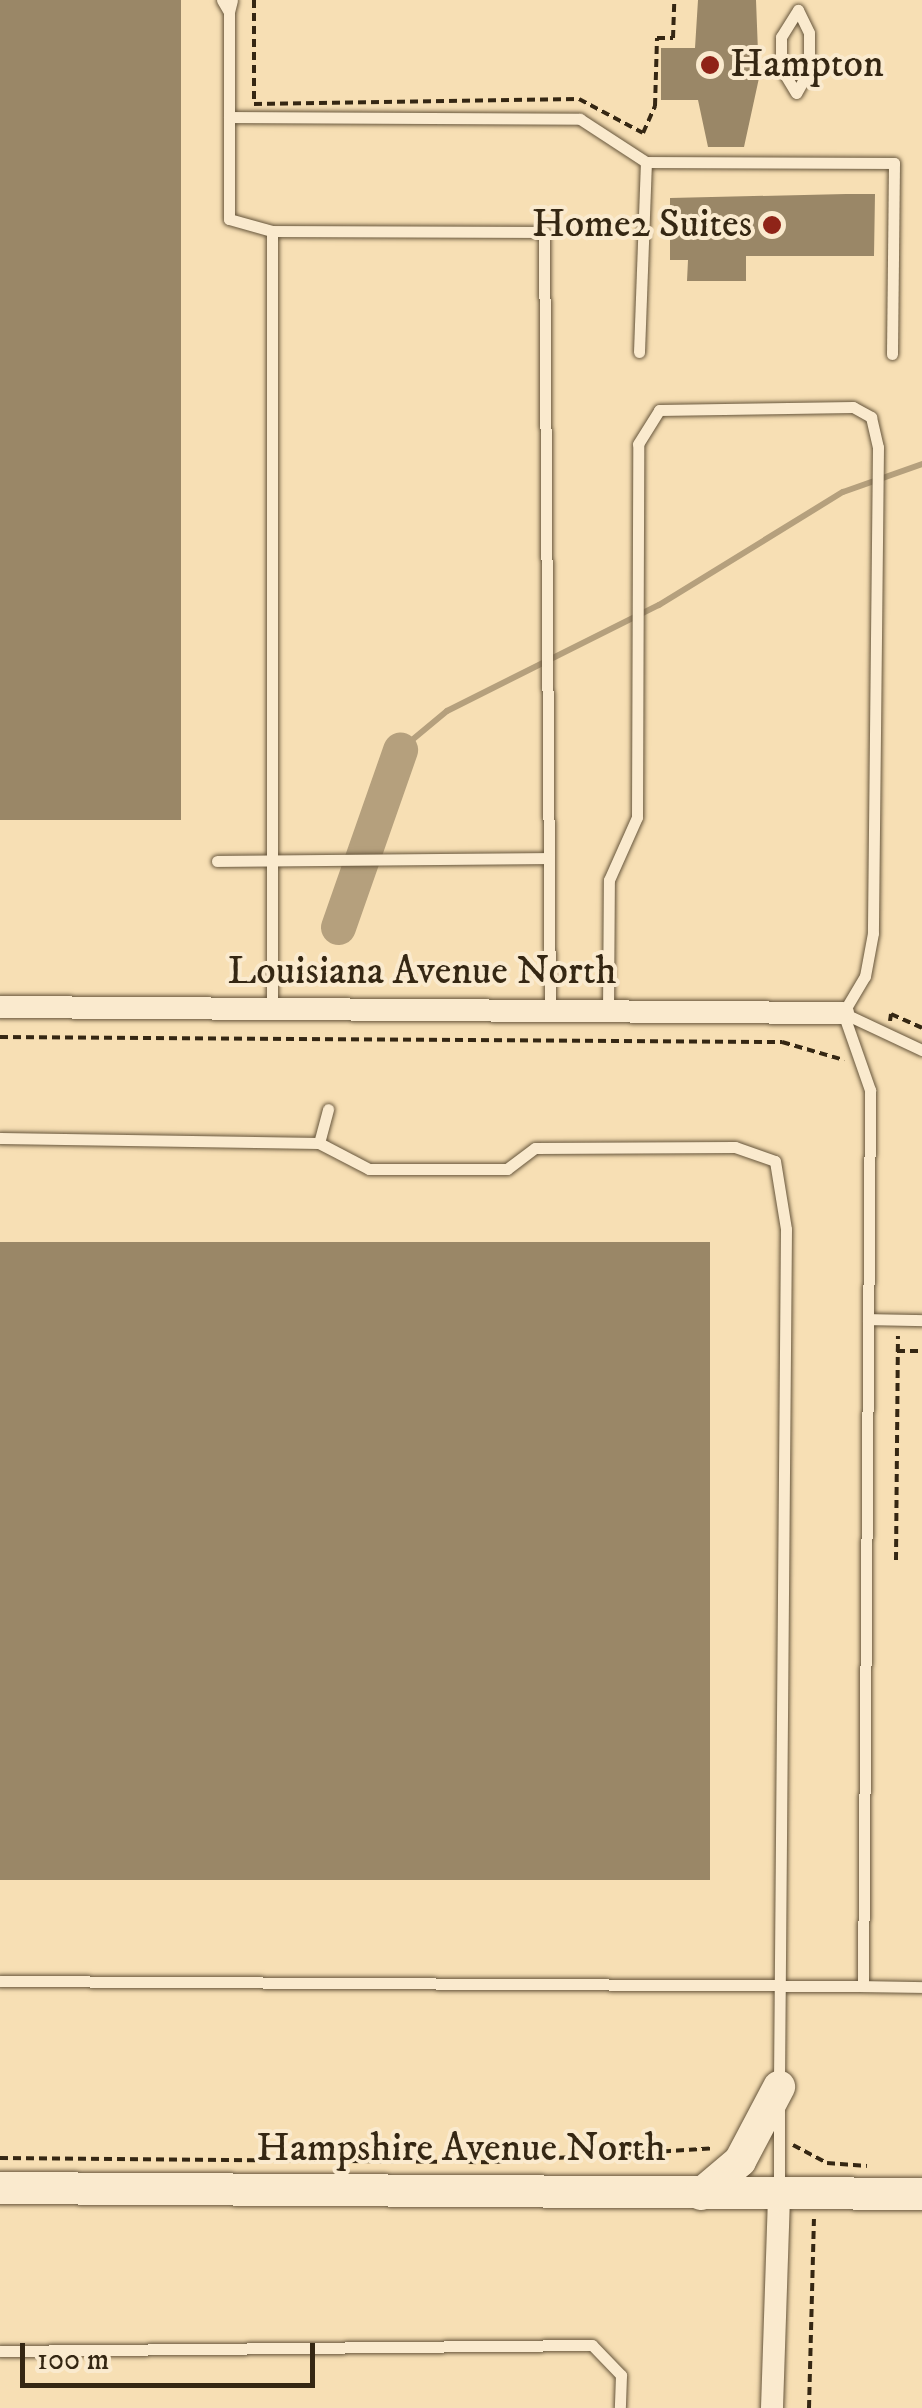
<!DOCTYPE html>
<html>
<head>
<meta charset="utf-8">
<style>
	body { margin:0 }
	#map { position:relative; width:922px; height:2408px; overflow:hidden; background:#f7dfb4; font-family:"IM FELL DW Pica",serif }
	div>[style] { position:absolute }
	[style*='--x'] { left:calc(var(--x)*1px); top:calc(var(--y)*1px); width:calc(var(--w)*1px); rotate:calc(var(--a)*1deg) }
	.stream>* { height:6px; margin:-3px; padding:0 3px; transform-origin:3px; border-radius:3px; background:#b5a07d }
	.river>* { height:35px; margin:-17.5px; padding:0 17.5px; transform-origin:17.5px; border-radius:17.5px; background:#b5a07d }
	.building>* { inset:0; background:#9a8767; transform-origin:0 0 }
	.path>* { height:4px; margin-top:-2px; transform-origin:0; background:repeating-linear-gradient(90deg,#352713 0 8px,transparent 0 13px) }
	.roads { filter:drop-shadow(0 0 2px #66553b) drop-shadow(0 0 2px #66553b) }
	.lane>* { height:11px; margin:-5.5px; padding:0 5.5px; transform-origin:5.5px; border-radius:5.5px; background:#faeace }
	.street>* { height:22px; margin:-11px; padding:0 11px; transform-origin:11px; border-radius:11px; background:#faeace }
	.secondary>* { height:32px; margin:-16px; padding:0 16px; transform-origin:16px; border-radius:16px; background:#faeace }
	.dots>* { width:28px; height:28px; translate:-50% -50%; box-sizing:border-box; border:5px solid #faeace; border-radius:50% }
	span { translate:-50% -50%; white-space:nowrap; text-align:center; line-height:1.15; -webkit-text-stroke:8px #faeace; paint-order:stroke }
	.poi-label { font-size:40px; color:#352713 }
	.left { translate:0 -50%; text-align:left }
	.right { translate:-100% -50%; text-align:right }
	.street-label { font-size:40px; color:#352713 }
	.scale { position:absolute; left:20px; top:2343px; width:295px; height:45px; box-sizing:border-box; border:5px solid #352713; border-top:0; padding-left:12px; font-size:30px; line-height:35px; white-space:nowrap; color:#352713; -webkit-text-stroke:8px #faeace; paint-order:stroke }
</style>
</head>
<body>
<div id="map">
	<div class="stream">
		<i style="--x:400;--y:750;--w:61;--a:-39.7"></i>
		<i style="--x:447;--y:711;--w:237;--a:-26.6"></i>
		<i style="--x:659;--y:605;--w:216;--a:-31.6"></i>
		<i style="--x:843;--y:492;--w:84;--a:-19.5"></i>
	</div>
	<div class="river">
		<i style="--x:338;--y:927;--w:188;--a:-70.7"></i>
	</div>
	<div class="building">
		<i style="left:0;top:0;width:181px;height:820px"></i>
		<i style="clip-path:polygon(698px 0,756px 0,759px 78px,744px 147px,708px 147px,698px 100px,661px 100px,661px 48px,695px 48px)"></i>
		<i style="clip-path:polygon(846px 194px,875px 194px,874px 256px,746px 256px,746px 281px,687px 281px,688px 260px,670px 260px,670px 198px)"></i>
		<i style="left:0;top:1242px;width:710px;height:638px"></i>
	</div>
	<div class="path">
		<i style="--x:254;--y:99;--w:99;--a:-90"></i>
		<i style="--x:254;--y:104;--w:325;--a:-0.9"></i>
		<i style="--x:579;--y:99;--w:72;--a:28"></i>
		<i style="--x:643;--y:133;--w:30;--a:-66"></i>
		<i style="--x:655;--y:106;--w:68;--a:-88.3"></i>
		<i style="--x:657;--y:38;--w:16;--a:0"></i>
		<i style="--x:673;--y:38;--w:38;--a:-88"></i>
		<i style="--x:890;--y:1021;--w:7;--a:-82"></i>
		<i style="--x:891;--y:1014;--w:34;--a:24"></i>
		<i style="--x:0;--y:1037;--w:782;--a:0.37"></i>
		<i style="--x:782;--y:1042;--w:65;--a:16.2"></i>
		<i style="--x:897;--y:1351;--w:25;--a:0"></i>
		<i style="--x:896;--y:1560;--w:224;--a:-89.5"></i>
		<i style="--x:793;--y:2145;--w:38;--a:28"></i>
		<i style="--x:827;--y:2163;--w:40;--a:4.3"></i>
		<i style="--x:0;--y:2158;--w:494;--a:0.5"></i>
		<i style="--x:494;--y:2162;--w:220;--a:-3.6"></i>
		<i style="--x:809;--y:2408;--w:189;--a:-88.5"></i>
	</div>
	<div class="roads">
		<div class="lane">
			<i style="--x:222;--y:0;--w:14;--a:60"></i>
			<i style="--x:229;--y:12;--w:12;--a:-76"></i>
			<i style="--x:798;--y:10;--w:25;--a:64"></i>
			<i style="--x:809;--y:33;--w:37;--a:90"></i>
			<i style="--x:809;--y:70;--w:26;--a:119"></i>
			<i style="--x:796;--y:93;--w:29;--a:-121"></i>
			<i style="--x:781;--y:68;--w:31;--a:-90"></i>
			<i style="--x:781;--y:37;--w:32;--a:-58"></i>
			<i style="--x:229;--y:12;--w:105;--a:90"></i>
			<i style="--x:229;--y:117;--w:351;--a:0.3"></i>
			<i style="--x:580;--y:119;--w:79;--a:33.1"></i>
			<i style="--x:646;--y:162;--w:248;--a:0.2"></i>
			<i style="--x:894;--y:163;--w:191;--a:90.6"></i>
			<i style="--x:229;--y:117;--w:102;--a:90"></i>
			<i style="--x:229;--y:219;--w:45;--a:15.6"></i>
			<i style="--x:272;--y:231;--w:778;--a:90"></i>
			<i style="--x:272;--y:231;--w:272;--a:0.2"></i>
			<i style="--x:544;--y:232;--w:779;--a:89.56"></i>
			<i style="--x:639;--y:352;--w:190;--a:-87.9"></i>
			<i style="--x:217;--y:861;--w:332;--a:-0.5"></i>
			<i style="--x:608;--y:1011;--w:131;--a:-89.6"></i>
			<i style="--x:609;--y:880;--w:69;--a:-66"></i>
			<i style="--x:637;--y:817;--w:373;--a:-89.8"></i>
			<i style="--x:638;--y:444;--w:40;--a:-58"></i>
			<i style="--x:659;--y:410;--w:194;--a:-0.9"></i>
			<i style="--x:853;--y:407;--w:21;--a:29"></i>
			<i style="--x:871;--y:417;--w:31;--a:77"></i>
			<i style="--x:878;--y:447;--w:486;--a:90.6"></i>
			<i style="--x:873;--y:933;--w:44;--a:100.5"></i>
			<i style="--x:865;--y:976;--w:43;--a:120.7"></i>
			<i style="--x:843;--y:1013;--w:87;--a:25.1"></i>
			<i style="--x:0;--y:1138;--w:319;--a:0.9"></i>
			<i style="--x:319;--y:1143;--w:56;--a:27.5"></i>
			<i style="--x:369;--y:1169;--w:138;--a:0"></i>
			<i style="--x:507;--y:1169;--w:35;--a:-37"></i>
			<i style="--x:535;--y:1148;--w:200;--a:-0.3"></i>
			<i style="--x:735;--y:1147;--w:42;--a:19.3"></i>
			<i style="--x:775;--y:1161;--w:69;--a:80.8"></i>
			<i style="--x:786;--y:1229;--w:855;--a:90.47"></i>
			<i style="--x:319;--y:1143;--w:35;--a:-75"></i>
			<i style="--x:868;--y:1319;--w:54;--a:1.1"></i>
			<i style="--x:0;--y:1981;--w:863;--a:0.33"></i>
			<i style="--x:863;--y:1986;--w:896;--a:-89.55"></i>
			<i style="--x:870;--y:1090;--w:82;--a:-109.3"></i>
			<i style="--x:863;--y:1986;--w:59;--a:1"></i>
			<i style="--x:779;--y:2107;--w:82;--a:90"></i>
			<i style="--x:0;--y:2351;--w:592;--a:-0.58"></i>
			<i style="--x:592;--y:2345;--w:42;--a:46"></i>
			<i style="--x:621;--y:2375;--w:33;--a:92"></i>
		</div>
		<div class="street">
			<i style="--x:0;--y:1007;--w:843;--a:0.41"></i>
			<i style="--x:772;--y:2408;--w:215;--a:-88.1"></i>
		</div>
		<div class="secondary">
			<i style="--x:0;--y:2188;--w:922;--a:0.37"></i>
			<i style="--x:701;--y:2194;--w:51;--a:-40.2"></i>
			<i style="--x:740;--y:2161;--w:84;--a:-62.2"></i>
		</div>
	</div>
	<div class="dots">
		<i style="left:710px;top:65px;background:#8f2418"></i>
		<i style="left:772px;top:225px;background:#8f2418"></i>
	</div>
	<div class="poi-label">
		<span class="left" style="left:730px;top:65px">Hampton</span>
		<span class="right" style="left:752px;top:225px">Home2 Suites</span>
	</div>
	<div class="street-label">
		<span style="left:422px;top:972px">Louisiana Avenue North</span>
		<span style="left:461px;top:2149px">Hampshire Avenue North</span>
	</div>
	<div class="scale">100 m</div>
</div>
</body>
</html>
